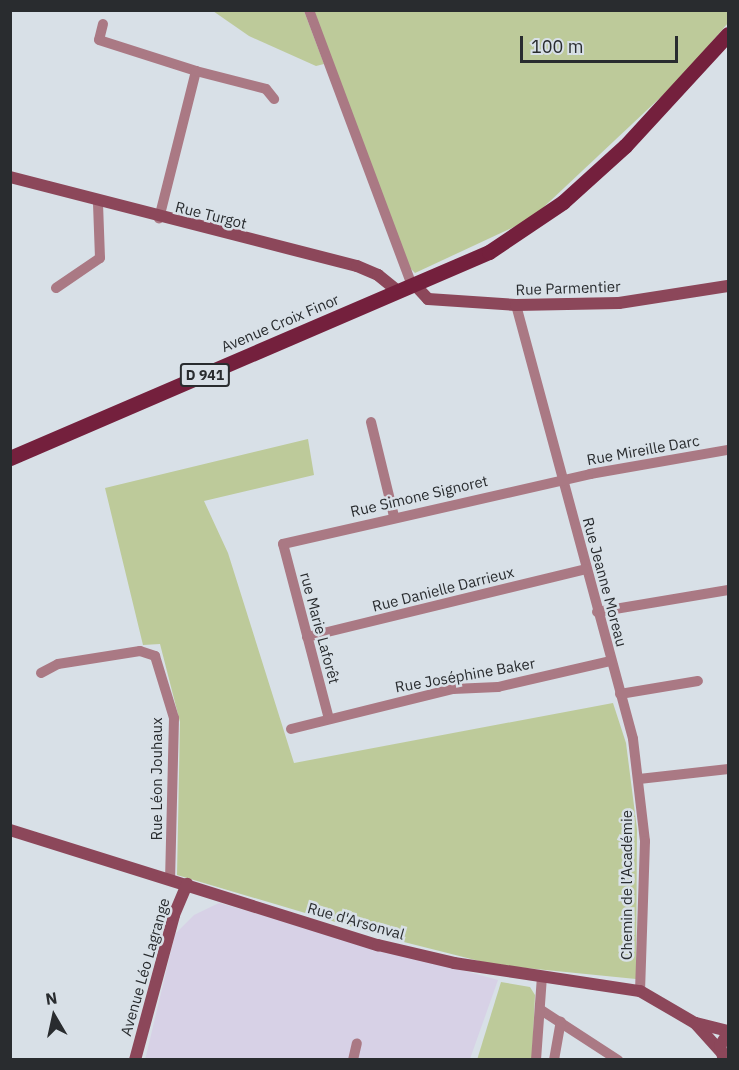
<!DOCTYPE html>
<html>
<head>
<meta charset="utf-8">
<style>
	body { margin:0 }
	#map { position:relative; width:739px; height:1070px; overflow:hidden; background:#d8e0e7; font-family:"IBM Plex Sans",sans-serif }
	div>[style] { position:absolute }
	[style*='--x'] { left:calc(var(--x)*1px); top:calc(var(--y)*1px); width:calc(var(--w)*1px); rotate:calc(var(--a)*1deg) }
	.industrial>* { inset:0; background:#d7d1e6 }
	.green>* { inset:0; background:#bdca9a }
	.street>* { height:10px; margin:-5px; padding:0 5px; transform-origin:5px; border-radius:5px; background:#aa7984 }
	.secondary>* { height:12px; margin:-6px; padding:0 6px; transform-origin:6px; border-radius:6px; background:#8c475a }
	.primary>* { height:15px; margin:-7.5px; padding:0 7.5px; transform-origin:7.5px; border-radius:7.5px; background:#74203d }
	span { translate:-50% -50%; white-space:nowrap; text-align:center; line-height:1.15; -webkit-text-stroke:5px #d8e0e7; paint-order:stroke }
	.shield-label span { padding:2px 4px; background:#d8e0e7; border:2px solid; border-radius:4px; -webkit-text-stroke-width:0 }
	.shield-label { font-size:14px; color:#292c2f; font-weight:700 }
	.street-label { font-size:15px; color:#292c2f }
	.frame { position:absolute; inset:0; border:12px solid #292c2f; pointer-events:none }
	.north { position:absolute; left:24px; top:986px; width:60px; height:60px; -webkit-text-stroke:4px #d8e0e7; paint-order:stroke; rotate:351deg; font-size:16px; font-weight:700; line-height:24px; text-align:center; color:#292c2f }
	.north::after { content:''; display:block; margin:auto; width:21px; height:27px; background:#292c2f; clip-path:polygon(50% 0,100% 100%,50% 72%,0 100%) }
	.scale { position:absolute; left:520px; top:36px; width:158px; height:27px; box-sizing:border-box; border:3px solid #292c2f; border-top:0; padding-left:8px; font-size:18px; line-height:21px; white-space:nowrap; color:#292c2f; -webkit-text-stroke:4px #d8e0e7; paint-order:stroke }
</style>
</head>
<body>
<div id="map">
	<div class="industrial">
		<i style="clip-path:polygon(219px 903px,498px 980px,470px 1059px,145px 1060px,175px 934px,194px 915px)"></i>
	</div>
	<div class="green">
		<i style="clip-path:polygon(728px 10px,728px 23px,680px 79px,531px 219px,415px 273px,410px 268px,312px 11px)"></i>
		<i style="clip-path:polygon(213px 11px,304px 11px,324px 64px,316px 66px,249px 36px)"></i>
		<i style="clip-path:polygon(308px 439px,314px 475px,204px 501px,228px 553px,294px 763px,613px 703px,626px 743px,637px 829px,636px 979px,495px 965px,396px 940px,177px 875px,180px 722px,160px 644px,143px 645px,105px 488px)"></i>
		<i style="clip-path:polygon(501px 982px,530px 987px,535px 995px,532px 1059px,477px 1060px)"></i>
	</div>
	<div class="street">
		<i style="--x:309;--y:10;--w:295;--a:69.5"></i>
		<i style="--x:103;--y:24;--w:16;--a:104"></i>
		<i style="--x:99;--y:40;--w:102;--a:17.7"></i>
		<i style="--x:196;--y:71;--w:152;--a:104.1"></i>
		<i style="--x:196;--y:71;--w:72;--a:14.4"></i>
		<i style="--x:266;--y:89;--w:13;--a:51"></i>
		<i style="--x:56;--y:288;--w:53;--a:-34.3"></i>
		<i style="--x:100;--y:258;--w:55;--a:-92.1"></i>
		<i style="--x:516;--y:305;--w:449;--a:74.9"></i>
		<i style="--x:633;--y:739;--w:103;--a:83.3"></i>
		<i style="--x:645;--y:841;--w:150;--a:91.9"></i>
		<i style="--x:371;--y:422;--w:97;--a:76.3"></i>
		<i style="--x:597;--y:612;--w:133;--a:-9.5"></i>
		<i style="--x:307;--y:637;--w:287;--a:-13.7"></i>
		<i style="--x:41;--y:673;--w:19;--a:-28"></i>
		<i style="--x:58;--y:664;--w:83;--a:-9"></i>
		<i style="--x:140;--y:651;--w:16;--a:18"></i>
		<i style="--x:155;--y:656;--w:65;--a:73"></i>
		<i style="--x:174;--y:718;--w:160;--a:91.4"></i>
		<i style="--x:620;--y:694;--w:79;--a:-9.5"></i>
		<i style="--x:329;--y:719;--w:181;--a:-104.7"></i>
		<i style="--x:283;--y:544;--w:315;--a:-12.8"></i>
		<i style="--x:590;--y:474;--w:140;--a:-9.9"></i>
		<i style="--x:291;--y:729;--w:167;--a:-13.9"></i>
		<i style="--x:453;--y:689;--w:45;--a:-2.5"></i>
		<i style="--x:498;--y:687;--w:116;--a:-13"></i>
		<i style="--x:639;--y:779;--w:90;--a:-6.4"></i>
		<i style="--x:541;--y:1010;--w:92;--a:33"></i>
		<i style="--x:353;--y:1060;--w:17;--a:-77"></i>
		<i style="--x:536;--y:1060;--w:84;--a:-85.9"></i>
		<i style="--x:554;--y:1060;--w:39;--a:-80"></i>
	</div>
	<div class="secondary">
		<i style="--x:10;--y:177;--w:358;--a:14.4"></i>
		<i style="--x:357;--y:266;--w:23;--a:23"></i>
		<i style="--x:378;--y:275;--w:27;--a:39"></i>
		<i style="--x:415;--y:285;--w:19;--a:47"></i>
		<i style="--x:428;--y:299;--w:88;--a:3.9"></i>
		<i style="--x:516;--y:305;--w:103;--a:-1.1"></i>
		<i style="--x:619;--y:303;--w:110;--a:-8.9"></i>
		<i style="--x:10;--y:830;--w:386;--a:17.4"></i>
		<i style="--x:378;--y:945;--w:78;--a:13.3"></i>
		<i style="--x:454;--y:963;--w:188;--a:8.6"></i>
		<i style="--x:640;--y:991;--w:64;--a:30.2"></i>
		<i style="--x:695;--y:1023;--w:38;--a:48"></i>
		<i style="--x:696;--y:1023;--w:33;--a:14"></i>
		<i style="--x:135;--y:1060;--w:150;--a:-74.9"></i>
		<i style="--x:174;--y:915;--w:34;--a:-67"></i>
		<i style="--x:724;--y:1060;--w:15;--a:-106"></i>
		<i style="--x:720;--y:1046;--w:15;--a:-58"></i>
	</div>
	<div class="primary">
		<i style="--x:10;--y:458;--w:521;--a:-23.27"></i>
		<i style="--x:489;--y:252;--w:89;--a:-34"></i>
		<i style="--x:563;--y:202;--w:84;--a:-42.1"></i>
		<i style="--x:625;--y:146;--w:152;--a:-47.4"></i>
	</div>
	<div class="shield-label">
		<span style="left:205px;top:375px">D 941</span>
	</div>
	<div class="street-label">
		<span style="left:211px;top:215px;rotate:14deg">Rue Turgot</span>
		<span style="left:568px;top:288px;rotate:-2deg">Rue Parmentier</span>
		<span style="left:280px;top:323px;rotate:-23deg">Avenue Croix Finor</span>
		<span style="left:643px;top:450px;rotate:-10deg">Rue Mireille Darc</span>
		<span style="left:419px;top:496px;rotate:-13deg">Rue Simone Signoret</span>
		<span style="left:605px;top:582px;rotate:75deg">Rue Jeanne Moreau</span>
		<span style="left:443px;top:589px;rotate:-14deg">Rue Danielle Darrieux</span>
		<span style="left:320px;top:628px;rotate:75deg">rue Marie Laforêt</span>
		<span style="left:465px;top:675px;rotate:-10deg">Rue Joséphine Baker</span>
		<span style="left:157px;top:779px;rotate:-90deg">Rue Léon Jouhaux</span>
		<span style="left:627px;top:885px;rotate:-90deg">Chemin de l’Académie</span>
		<span style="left:356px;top:921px;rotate:16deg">Rue d'Arsonval</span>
		<span style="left:145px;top:967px;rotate:-74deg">Avenue Léo Lagrange</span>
	</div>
	<div class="frame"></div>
	<div class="north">N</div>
	<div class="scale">100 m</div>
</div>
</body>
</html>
